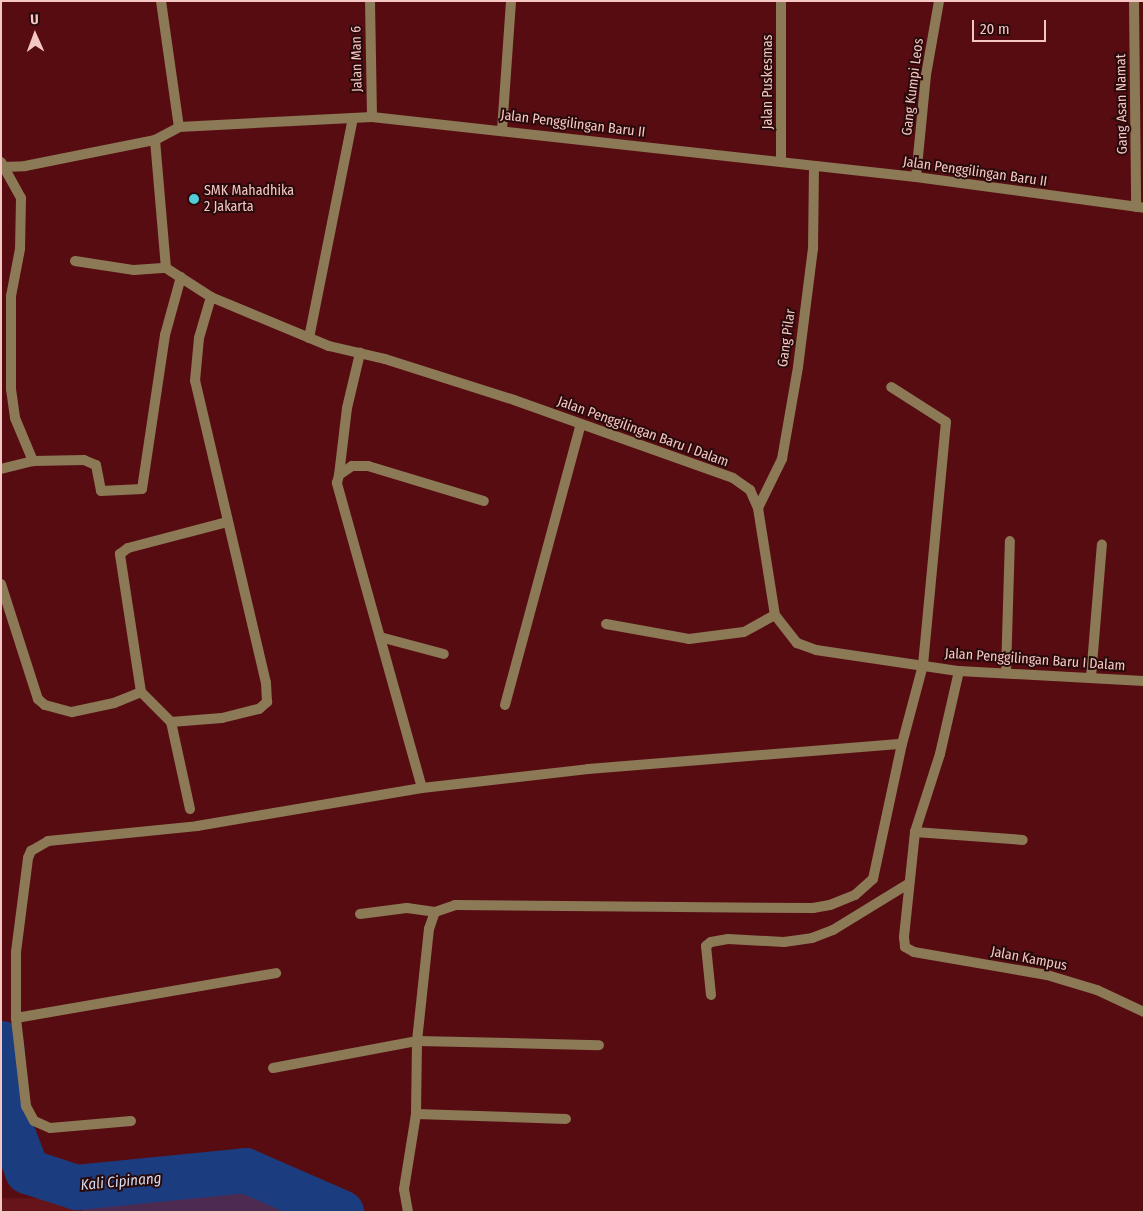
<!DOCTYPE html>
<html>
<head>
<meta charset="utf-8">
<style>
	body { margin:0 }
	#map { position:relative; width:1145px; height:1213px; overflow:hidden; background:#570c12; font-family:"Fira Sans Condensed",sans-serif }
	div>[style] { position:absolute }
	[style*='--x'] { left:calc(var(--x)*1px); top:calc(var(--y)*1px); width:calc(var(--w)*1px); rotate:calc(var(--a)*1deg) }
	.built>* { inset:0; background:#661319 }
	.green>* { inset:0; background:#4d2b51 }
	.river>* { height:45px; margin:-22.5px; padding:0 22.5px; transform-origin:22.5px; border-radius:22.5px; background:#1c3c80 }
	.service>* { height:10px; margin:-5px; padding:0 5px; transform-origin:5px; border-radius:5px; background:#8c7956 }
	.minor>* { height:10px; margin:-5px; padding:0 5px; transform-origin:5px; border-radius:5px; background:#8c7956 }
	.dots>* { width:14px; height:14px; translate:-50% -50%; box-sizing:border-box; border:2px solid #290a0a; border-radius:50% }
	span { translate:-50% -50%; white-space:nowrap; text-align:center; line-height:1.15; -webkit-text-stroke:4px #290a0a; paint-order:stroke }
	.street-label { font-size:14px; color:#f5c7c4 }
	.poi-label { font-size:14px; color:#f5c7c4 }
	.left { translate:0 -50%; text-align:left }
	.water-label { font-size:15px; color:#d2ddf1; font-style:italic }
	.frame { position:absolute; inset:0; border:2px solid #f5c7c4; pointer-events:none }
	.north { position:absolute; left:10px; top:10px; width:50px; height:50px; -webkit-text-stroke:4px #290a0a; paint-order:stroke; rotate:358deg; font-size:14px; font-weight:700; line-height:20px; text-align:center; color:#f5c7c4 }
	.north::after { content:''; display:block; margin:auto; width:18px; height:22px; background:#f5c7c4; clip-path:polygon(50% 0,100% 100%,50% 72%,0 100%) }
	.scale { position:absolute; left:972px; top:20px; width:74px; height:22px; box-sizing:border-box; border:2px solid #f5c7c4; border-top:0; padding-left:6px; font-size:15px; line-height:18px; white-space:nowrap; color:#f5c7c4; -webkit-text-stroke:4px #290a0a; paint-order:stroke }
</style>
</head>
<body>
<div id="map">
	<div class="built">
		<i style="clip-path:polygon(261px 1193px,306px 1212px,1px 1212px,1px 1198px,81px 1199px)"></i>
	</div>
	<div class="green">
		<i style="clip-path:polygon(249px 1191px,292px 1212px,81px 1212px,86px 1203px)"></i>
	</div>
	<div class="river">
		<i style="--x:1;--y:1043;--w:76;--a:85.5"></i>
		<i style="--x:7;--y:1119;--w:56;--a:69"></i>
		<i style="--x:27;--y:1171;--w:52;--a:18.1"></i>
		<i style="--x:76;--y:1187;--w:170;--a:-5.7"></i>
		<i style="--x:245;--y:1170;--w:105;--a:23.6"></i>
	</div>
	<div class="service">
		<i style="--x:502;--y:130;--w:129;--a:-86"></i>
	</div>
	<div class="minor">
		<i style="--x:161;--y:1;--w:127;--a:81.9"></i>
		<i style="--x:370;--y:1;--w:116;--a:89"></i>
		<i style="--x:1134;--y:1;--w:206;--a:89.4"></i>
		<i style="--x:155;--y:140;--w:128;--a:85.1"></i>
		<i style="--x:166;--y:268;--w:54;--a:32.8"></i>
		<i style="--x:211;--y:297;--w:128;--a:22.6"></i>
		<i style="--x:329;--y:346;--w:57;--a:13.1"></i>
		<i style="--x:385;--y:359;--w:135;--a:17.6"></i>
		<i style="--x:514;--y:400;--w:232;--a:19.6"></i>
		<i style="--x:733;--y:478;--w:21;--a:35"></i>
		<i style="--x:750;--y:490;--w:20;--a:66"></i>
		<i style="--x:758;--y:508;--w:108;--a:81"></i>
		<i style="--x:775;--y:615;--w:36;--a:52"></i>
		<i style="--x:797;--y:643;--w:20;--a:20"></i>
		<i style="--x:816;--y:650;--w:145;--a:8.4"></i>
		<i style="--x:959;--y:671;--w:185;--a:3.1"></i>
		<i style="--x:1;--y:162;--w:41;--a:60.9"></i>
		<i style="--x:21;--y:198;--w:51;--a:91.1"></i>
		<i style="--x:20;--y:249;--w:48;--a:100.8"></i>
		<i style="--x:11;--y:296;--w:93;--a:90"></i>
		<i style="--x:11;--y:389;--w:29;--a:82"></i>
		<i style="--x:15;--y:418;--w:47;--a:67.3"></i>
		<i style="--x:781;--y:162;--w:161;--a:-90"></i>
		<i style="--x:1;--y:167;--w:24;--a:-2"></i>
		<i style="--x:25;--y:166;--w:133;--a:-11.3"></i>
		<i style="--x:155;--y:140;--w:27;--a:-28"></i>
		<i style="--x:179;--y:127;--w:193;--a:-3"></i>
		<i style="--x:372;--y:117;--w:547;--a:6.29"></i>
		<i style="--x:916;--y:177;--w:230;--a:7.7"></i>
		<i style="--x:916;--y:177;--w:102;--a:-84.4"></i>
		<i style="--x:926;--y:75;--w:75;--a:-80"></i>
		<i style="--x:75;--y:261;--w:60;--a:8.7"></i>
		<i style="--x:134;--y:270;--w:32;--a:-4"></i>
		<i style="--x:309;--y:338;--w:224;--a:-78.7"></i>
		<i style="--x:1;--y:469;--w:33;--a:-14"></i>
		<i style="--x:33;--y:461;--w:51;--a:-1.1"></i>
		<i style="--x:84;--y:460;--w:13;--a:23"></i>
		<i style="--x:96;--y:465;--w:26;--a:79"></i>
		<i style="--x:101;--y:491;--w:41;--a:-2.8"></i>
		<i style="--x:142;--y:489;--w:156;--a:-81.5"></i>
		<i style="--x:165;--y:335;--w:60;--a:-74.6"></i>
		<i style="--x:339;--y:475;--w:67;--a:-83.2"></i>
		<i style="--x:347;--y:408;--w:57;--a:-76.7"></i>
		<i style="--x:758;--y:508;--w:55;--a:-63.9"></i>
		<i style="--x:782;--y:459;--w:93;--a:-80.1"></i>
		<i style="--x:798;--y:367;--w:119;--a:-82.8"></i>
		<i style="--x:813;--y:249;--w:83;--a:-89.3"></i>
		<i style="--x:1;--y:584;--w:121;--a:72.2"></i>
		<i style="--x:38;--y:699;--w:9;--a:41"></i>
		<i style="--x:45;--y:705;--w:28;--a:15"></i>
		<i style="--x:72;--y:712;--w:43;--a:-12.1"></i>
		<i style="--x:114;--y:703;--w:29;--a:-22"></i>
		<i style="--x:606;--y:624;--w:84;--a:10.2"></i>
		<i style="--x:689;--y:639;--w:55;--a:-7.3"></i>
		<i style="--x:744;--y:632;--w:35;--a:-29"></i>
		<i style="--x:380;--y:637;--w:66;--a:14.9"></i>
		<i style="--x:959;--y:671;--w:85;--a:102.9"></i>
		<i style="--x:940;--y:754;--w:82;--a:107.8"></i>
		<i style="--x:915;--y:832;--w:106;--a:96"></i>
		<i style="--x:904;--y:937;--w:10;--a:84"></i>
		<i style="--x:905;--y:947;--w:10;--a:29"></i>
		<i style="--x:914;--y:952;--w:135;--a:9.8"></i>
		<i style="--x:1047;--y:975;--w:52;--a:16.7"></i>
		<i style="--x:1097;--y:990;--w:52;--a:25.1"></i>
		<i style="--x:1006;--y:672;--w:131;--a:-88.3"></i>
		<i style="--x:1091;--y:677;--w:133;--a:-85.3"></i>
		<i style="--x:505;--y:705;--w:291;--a:-74.9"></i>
		<i style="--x:171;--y:722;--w:51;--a:-4.5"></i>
		<i style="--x:222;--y:718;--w:38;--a:-14"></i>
		<i style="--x:259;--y:709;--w:11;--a:-41"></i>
		<i style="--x:267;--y:702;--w:19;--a:-93"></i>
		<i style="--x:266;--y:683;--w:310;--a:-103.2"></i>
		<i style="--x:195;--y:381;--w:43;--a:-84.7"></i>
		<i style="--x:199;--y:338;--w:43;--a:-73.7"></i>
		<i style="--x:422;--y:788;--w:317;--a:-105.6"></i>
		<i style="--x:337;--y:483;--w:8;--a:-76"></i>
		<i style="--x:339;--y:475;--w:16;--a:-35"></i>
		<i style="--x:352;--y:466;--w:16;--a:0"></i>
		<i style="--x:368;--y:466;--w:121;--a:16.8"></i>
		<i style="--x:190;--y:809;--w:89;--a:-102.3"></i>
		<i style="--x:171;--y:722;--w:42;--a:-135"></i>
		<i style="--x:141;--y:692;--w:140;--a:-98.7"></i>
		<i style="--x:120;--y:554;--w:10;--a:-37"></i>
		<i style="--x:128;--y:548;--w:102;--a:-14.7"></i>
		<i style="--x:915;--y:832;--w:108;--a:4.2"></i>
		<i style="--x:360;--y:914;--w:47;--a:-7.3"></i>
		<i style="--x:407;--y:908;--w:28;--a:8"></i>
		<i style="--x:711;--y:995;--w:49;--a:-95.8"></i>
		<i style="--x:706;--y:946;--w:6;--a:-39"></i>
		<i style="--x:711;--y:942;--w:17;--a:-10"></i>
		<i style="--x:728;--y:939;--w:56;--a:3.1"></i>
		<i style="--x:784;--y:942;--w:28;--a:-8"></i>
		<i style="--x:812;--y:938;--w:22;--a:-21"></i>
		<i style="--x:833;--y:930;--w:88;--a:-31.5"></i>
		<i style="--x:16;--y:1018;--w:264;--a:-9.8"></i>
		<i style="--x:273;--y:1068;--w:147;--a:-10.6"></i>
		<i style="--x:417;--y:1041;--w:182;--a:1.3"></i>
		<i style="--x:416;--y:1114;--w:150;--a:1.9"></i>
		<i style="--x:131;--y:1121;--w:81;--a:175.1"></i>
		<i style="--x:50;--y:1128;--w:17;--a:-156"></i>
		<i style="--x:34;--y:1121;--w:17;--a:-118"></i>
		<i style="--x:26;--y:1106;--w:89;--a:-96.5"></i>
		<i style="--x:16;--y:1018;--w:66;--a:-90"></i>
		<i style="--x:16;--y:952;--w:95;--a:-82.7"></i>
		<i style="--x:28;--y:858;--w:8;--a:-67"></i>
		<i style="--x:31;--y:851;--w:20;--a:-30"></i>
		<i style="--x:48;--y:841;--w:150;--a:-5.7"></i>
		<i style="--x:197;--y:826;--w:228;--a:-9.6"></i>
		<i style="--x:422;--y:788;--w:167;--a:-6.5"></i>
		<i style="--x:588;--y:769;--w:315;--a:-4.6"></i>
		<i style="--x:408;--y:1212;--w:23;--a:-100"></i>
		<i style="--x:404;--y:1189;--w:76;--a:-80.9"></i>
		<i style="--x:416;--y:1114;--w:73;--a:-89.2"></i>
		<i style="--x:417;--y:1041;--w:113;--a:-83.9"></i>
		<i style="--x:429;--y:929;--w:18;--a:-71"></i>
		<i style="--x:435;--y:912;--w:21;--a:-19"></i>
		<i style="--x:455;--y:905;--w:358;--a:0.5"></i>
		<i style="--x:813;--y:908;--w:17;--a:-10"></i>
		<i style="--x:830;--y:905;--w:27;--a:-22"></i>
		<i style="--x:855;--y:895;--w:24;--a:-42"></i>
		<i style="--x:873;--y:879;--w:138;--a:-77.9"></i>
		<i style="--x:902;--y:744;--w:82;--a:-75.1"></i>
		<i style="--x:923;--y:665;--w:244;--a:-84.6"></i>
		<i style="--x:946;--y:422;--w:65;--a:-147.5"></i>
	</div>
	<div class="dots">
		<i style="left:194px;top:199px;background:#52ccd6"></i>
	</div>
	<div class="street-label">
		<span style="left:357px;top:59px;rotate:-91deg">Jalan Man 6</span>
		<span style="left:768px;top:82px;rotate:-90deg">Jalan Puskesmas</span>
		<span style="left:913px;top:87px;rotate:-83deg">Gang Kumpi Leos</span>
		<span style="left:1122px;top:104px;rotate:-91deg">Gang Asan Namat</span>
		<span style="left:573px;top:124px;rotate:7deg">Jalan Penggilingan Baru II</span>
		<span style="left:975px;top:172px;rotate:8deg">Jalan Penggilingan Baru II</span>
		<span style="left:787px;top:338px;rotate:-82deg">Gang Pilar</span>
		<span style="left:643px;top:432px;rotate:20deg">Jalan Penggilingan Baru I Dalam</span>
		<span style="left:1035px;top:660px;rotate:4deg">Jalan Penggilingan Baru I Dalam</span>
		<span style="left:1029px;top:959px;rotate:11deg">Jalan Kampus</span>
	</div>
	<div class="poi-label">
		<span class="left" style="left:204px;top:199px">SMK Mahadhika<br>2 Jakarta</span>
	</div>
	<div class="water-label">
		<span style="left:121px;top:1182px;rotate:-5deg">Kali Cipinang</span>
	</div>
	<div class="frame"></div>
	<div class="north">U</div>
	<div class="scale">20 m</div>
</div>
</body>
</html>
